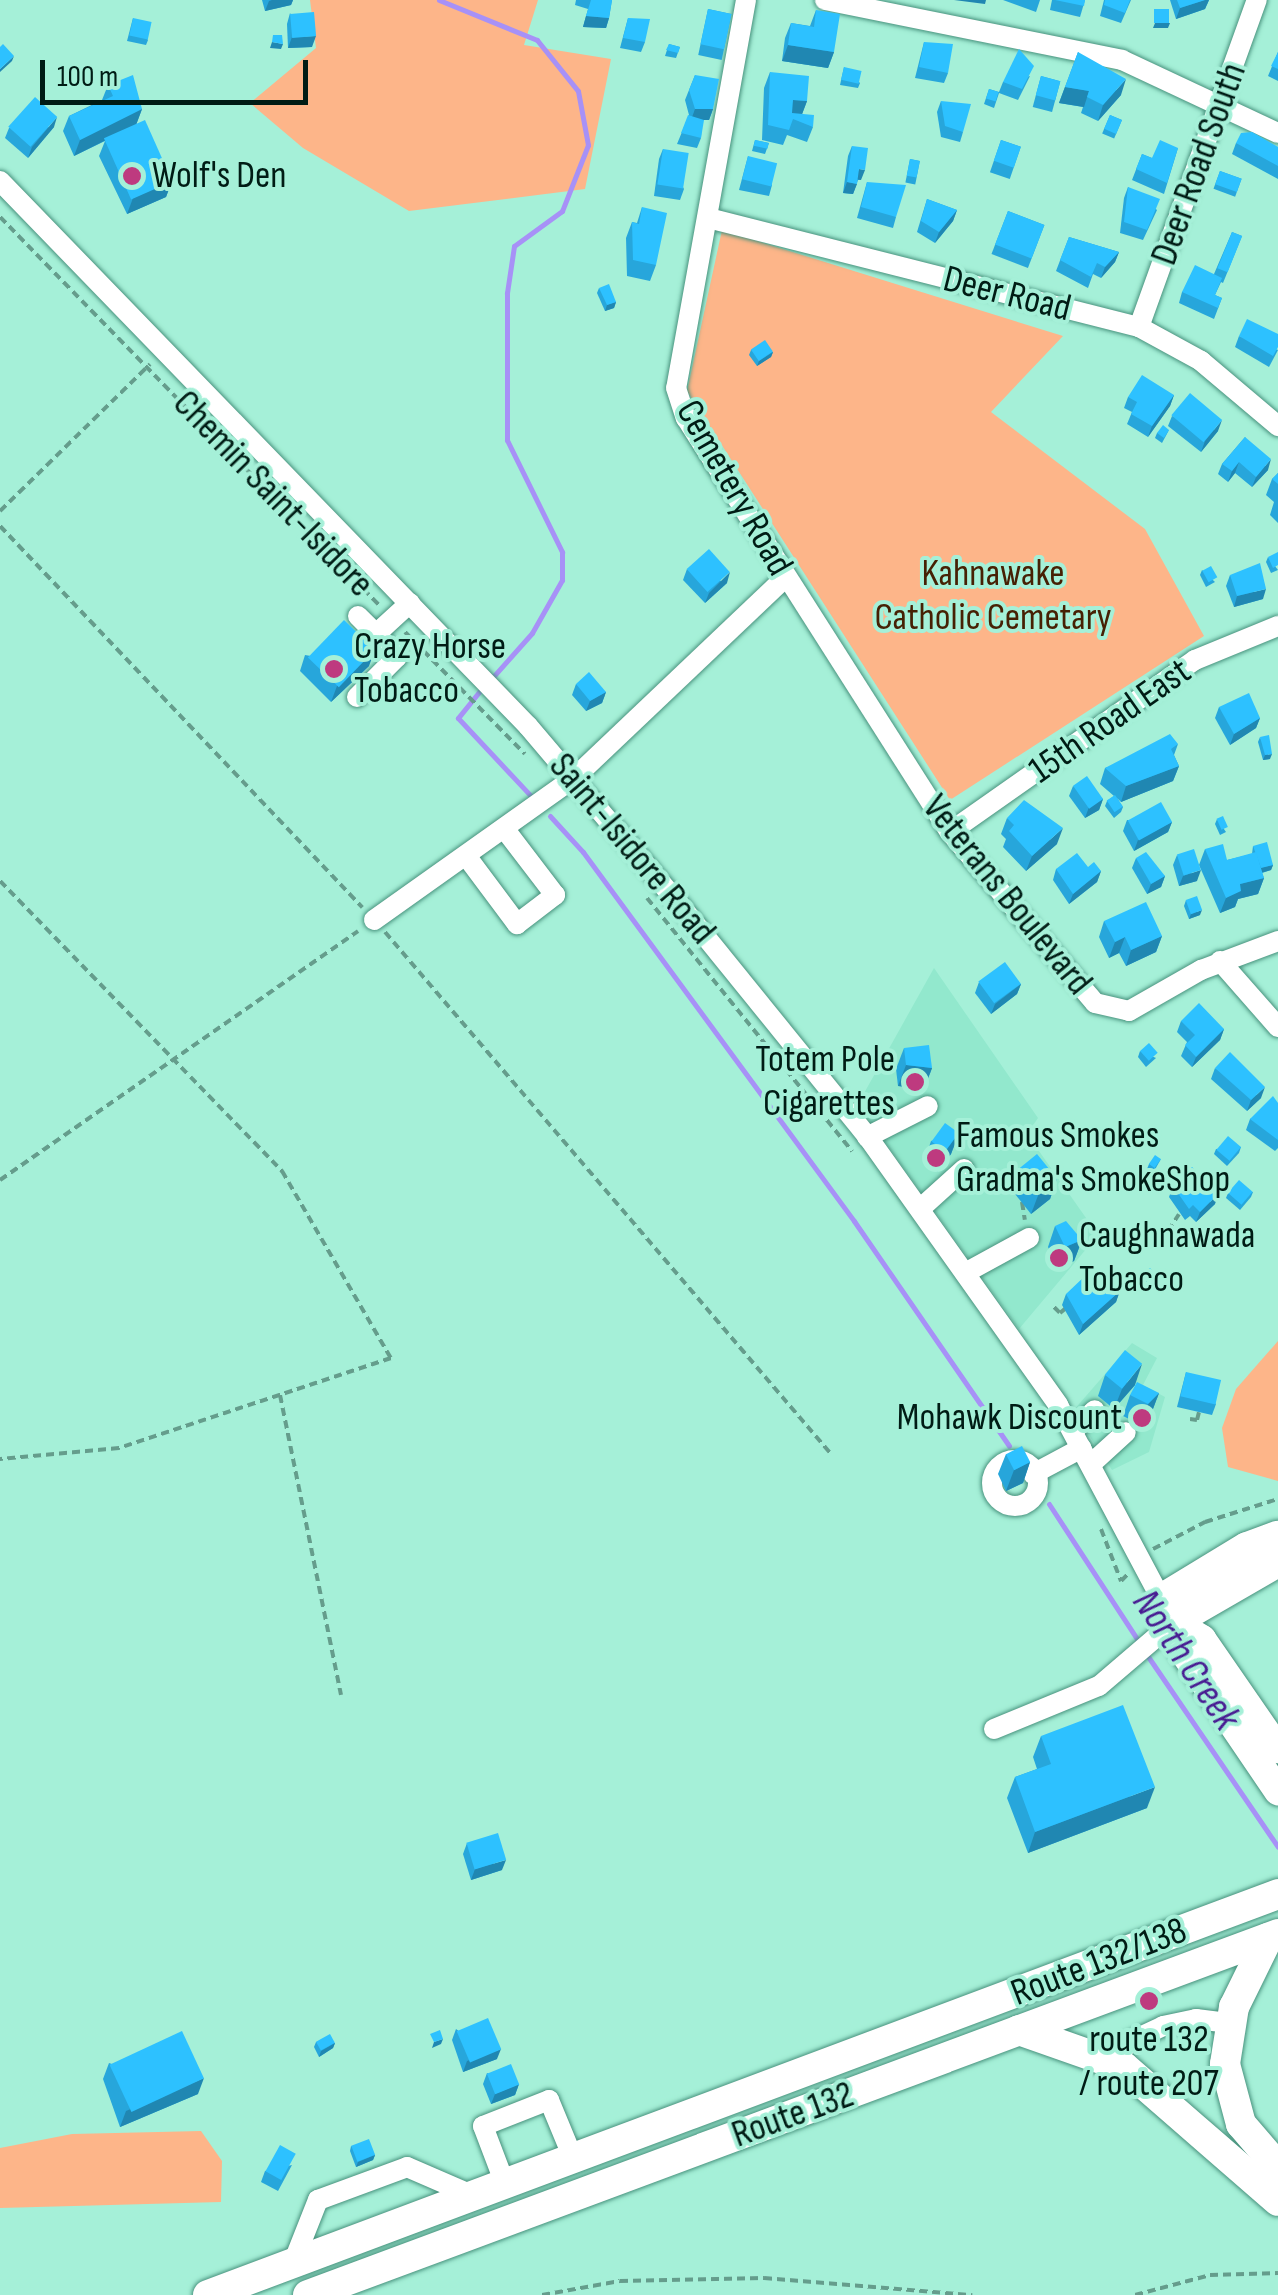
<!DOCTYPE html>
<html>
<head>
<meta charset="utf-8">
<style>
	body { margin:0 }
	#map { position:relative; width:1278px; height:2295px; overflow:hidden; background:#a5f0d8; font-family:"Sofia Sans Condensed",sans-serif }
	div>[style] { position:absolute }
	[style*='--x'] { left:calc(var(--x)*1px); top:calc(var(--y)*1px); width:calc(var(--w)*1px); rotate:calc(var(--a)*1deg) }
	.built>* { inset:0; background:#92e8cd }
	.green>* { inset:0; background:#fdb589 }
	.stream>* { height:5px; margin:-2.5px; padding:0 2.5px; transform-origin:2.5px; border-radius:2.5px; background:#a791f7 }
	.path>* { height:4px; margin-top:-2px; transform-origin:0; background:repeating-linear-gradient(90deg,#659d8c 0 8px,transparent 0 13px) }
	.roads { filter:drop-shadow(0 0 2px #48927d) drop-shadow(0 0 2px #48927d) }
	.minor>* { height:20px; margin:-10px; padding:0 10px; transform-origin:10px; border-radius:10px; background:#fff }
	.minor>.ring { margin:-10px; padding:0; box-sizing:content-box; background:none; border:20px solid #fff; border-radius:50% }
	.major>* { height:28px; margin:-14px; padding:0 14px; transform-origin:14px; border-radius:14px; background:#fff }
	.highway>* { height:30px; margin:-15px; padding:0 15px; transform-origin:15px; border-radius:15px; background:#fff }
	.wall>* { inset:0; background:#27a6db; transform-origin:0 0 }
	.shaded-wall>* { inset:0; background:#2087b2 }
	.building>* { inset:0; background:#2dc1ff; transform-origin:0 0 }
	.dots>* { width:28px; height:28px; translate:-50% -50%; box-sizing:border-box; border:5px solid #a5f0d8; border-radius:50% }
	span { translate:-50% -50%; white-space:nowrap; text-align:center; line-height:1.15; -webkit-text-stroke:8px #a5f0d8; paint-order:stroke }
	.street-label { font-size:38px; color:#001c15 }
	.poi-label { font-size:38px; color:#001c15 }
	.left { translate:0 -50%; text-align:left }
	.right { translate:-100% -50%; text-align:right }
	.park-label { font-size:38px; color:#462004 }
	.water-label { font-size:40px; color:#481c92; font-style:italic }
	.scale { position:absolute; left:40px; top:60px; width:268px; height:45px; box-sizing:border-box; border:5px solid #001c15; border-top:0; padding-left:12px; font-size:30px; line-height:35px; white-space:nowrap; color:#001c15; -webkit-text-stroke:8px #a5f0d8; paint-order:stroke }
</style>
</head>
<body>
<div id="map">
	<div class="built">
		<i style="clip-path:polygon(934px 968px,1038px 1118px,1027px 1134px,1098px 1235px,1019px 1329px,858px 1104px)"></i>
		<i style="clip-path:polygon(1132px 1343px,1157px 1358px,1143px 1385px,1165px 1397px,1149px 1452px,1112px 1470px,1073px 1411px)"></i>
	</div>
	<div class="green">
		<i style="clip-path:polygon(310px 0,538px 0,524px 45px,611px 59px,585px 189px,409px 211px,303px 148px,250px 103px,316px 48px)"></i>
		<i style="clip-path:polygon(722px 230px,1063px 336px,991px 412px,1145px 529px,1204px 636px,950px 800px,687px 391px)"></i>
		<i style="clip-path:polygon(1278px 1341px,1278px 1481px,1228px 1467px,1222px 1428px,1236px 1389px)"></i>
		<i style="clip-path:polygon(201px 2131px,222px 2161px,221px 2202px,0 2208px,0 2148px,72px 2134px)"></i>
	</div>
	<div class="stream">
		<i style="--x:439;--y:0;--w:106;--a:22.2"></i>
		<i style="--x:537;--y:40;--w:65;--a:51.2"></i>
		<i style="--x:578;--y:91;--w:55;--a:79.5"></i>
		<i style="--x:588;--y:145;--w:71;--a:111.5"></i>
		<i style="--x:562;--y:211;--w:59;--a:143.9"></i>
		<i style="--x:514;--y:246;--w:48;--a:98.5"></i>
		<i style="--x:507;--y:293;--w:147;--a:90"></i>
		<i style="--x:507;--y:440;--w:125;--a:63.8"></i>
		<i style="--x:562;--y:552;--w:28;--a:90"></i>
		<i style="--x:562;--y:580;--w:61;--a:119.5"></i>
		<i style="--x:532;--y:633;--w:62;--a:131.7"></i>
		<i style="--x:483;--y:687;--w:40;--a:129"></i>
		<i style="--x:458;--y:718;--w:107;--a:46.9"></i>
		<i style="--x:550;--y:816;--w:49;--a:47.5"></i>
		<i style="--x:583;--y:852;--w:458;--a:53.7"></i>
		<i style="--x:854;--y:1221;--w:273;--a:55.4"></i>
		<i style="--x:1049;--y:1504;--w:165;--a:56.9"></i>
		<i style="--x:1147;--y:1655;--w:232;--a:55.7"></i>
	</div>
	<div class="path">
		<i style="--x:0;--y:217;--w:545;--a:45.67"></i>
		<i style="--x:0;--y:511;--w:210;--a:-44.4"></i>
		<i style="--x:0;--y:526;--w:526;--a:46.46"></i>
		<i style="--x:405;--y:632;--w:171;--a:45.5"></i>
		<i style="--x:0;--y:881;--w:405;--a:45.8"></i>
		<i style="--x:282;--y:1171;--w:216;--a:59.8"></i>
		<i style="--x:391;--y:1358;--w:287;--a:161.7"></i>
		<i style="--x:119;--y:1448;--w:120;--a:174.7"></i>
		<i style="--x:647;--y:898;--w:326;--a:51"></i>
		<i style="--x:385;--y:932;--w:687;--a:49.49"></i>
		<i style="--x:0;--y:1180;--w:436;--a:-34.8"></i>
		<i style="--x:1022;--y:1202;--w:18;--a:81"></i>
		<i style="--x:1168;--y:1231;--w:20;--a:-57"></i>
		<i style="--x:1054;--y:1307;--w:8;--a:45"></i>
		<i style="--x:1060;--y:1313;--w:8;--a:-40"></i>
		<i style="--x:280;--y:1395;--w:306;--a:78.5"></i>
		<i style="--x:1190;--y:1419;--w:7;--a:8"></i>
		<i style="--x:1197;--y:1420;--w:8;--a:-76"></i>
		<i style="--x:1101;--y:1529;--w:56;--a:69"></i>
		<i style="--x:1121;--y:1581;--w:10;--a:-45"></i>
		<i style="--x:1153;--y:1549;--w:59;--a:-27.4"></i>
		<i style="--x:1205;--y:1522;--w:77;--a:-17.5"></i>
		<i style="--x:542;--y:2295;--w:79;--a:-10.2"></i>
		<i style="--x:620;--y:2281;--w:144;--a:-1.2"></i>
		<i style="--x:764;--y:2278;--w:209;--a:4.7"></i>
		<i style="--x:1135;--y:2295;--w:78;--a:-14.9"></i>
		<i style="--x:1210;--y:2275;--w:68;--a:-1.7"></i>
	</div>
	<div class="roads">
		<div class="minor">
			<i style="--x:746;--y:0;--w:394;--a:100.2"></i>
			<i style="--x:676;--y:388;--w:32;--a:72"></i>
			<i style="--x:686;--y:418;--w:491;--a:57.5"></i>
			<i style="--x:950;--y:832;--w:224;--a:49.7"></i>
			<i style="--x:1095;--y:1003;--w:35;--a:13"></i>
			<i style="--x:1129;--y:1011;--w:83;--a:-29.7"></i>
			<i style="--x:1201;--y:970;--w:82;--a:-20.6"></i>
			<i style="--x:825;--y:0;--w:303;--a:11.4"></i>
			<i style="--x:1122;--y:60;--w:172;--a:25.1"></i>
			<i style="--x:0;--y:181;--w:759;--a:45.91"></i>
			<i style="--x:528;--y:726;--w:241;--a:49.7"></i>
			<i style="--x:684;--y:910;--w:296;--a:51"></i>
			<i style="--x:870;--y:1140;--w:325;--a:54.6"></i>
			<i style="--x:1058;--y:1405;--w:220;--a:62"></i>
			<i style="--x:708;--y:218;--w:445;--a:14.2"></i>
			<i style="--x:1139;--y:327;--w:71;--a:28.7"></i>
			<i style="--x:1201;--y:361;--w:101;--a:40.2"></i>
			<i style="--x:1139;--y:327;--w:348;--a:-70.2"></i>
			<i style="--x:358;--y:616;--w:25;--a:45"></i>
			<i style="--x:376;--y:634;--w:46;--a:-42.4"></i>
			<i style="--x:357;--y:697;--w:57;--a:-45"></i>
			<i style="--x:397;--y:657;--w:31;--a:-132"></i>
			<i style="--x:950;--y:832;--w:299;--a:-35.1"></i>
			<i style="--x:1195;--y:660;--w:90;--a:-22.3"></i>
			<i style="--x:467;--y:857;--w:84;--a:53.3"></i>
			<i style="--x:517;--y:924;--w:48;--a:-37.3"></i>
			<i style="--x:555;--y:895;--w:81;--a:-127.4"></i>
			<i style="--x:374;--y:920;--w:245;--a:-35.4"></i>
			<i style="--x:574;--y:778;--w:291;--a:-43.5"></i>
			<i style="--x:1220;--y:961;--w:88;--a:48.7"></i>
			<i style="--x:867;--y:1137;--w:68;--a:-26.9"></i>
			<i style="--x:921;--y:1208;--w:58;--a:-42.2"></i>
			<i style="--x:965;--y:1273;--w:73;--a:-28.7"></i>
			<i style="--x:1073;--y:1431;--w:30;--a:-44"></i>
			<i class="ring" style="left:992px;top:1460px;width:26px;height:26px"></i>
			<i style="--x:1091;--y:1464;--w:47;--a:-42.4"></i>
			<i style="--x:1033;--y:1474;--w:55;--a:-28"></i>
			<i style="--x:994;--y:1729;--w:113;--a:-22.3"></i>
			<i style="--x:1099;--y:1686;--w:99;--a:-40.5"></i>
			<i style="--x:1114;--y:2061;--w:24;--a:-52"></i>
			<i style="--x:1129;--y:2042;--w:38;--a:-25"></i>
			<i style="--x:1163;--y:2026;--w:34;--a:-12"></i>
			<i style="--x:1196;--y:2019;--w:34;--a:7"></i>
			<i style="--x:505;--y:2184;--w:62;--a:-110.8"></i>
			<i style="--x:483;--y:2126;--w:71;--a:-21.5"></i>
			<i style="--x:549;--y:2100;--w:63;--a:67.5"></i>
			<i style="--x:293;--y:2263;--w:68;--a:-68.4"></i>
			<i style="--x:318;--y:2200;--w:95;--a:-20.3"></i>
			<i style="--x:407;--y:2167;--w:73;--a:23.4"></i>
		</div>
		<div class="major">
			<i style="--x:1164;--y:1604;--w:49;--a:68.6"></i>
			<i style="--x:1182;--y:1650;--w:171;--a:55.8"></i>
			<i style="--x:1174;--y:1622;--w:33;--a:31"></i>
			<i style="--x:1202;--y:1639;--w:134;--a:55.4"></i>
		</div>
		<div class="highway">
			<i style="--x:1161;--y:1599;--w:100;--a:-31.2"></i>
			<i style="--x:1247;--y:1547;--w:33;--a:-20"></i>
			<i style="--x:1174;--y:1622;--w:120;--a:-30"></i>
			<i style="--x:1268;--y:1938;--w:77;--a:116.2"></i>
			<i style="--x:1234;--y:2007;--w:58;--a:99"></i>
			<i style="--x:1225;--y:2064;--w:62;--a:75.1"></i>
			<i style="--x:1241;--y:2124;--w:57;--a:49.3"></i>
			<i style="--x:1019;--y:2030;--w:111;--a:19.4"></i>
			<i style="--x:1124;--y:2067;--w:204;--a:41"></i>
			<i style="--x:208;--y:2295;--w:1143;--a:-20.54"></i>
			<i style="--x:308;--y:2295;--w:1035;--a:-20.41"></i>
		</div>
	</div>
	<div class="wall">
		<i style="clip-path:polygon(262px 0,293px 0,291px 5px,265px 11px)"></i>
		<i style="clip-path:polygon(576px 0,612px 0,609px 18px,606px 28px,583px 27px,588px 9px,575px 5px)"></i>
		<i style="clip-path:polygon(1003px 0,1040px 0,1036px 12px)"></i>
		<i style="clip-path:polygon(1052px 0,1085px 0,1080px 17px,1050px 10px)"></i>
		<i style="clip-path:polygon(1104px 0,1131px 0,1121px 23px,1100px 16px)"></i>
		<i style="clip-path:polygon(1170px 0,1209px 0,1205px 9px,1176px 19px)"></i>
		<i style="left:708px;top:9px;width:24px;height:47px;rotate:12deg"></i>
		<i style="clip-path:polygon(816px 10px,834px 52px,828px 68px,782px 61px,785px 38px,791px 23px,810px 26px)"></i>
		<i style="clip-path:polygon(290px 13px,312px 47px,288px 48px,287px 24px)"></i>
		<i style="clip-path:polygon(133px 18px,148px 40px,146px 45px,127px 41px)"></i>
		<i style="clip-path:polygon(628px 18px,645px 42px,641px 52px,620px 48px)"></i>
		<i style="clip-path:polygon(924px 42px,948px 73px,944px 83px,915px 78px)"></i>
		<i style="clip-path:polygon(669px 44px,680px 47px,676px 58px,665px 56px)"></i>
		<i style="clip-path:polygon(1078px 52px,1121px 95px,1098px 121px,1081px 113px,1083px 107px,1059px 103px)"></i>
		<i style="clip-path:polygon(1278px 52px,1278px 81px,1268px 76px)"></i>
		<i style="clip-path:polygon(844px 67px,860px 83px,858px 88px,840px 85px)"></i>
		<i style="clip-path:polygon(770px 72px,807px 101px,802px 114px,813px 127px,807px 142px,787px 135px,783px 145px,762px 140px,764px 88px)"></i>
		<i style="clip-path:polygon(695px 75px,713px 109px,709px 120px,702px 120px,701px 138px,697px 148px,677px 144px,689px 115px,685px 100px)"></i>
		<i style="clip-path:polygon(1030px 76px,1018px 100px,999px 93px,994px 108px,984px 104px,989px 89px,999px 92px,1003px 82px)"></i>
		<i style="left:1041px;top:76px;width:20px;height:32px;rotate:15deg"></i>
		<i style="clip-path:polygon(108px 85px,142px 109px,136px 125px,172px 181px,166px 197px,127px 214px,99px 156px,105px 141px,74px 156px,63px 131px,69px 116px,102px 100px)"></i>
		<i style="clip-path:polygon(941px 101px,963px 132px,960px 142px,941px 137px,937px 112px)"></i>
		<i style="left:1110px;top:115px;width:13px;height:20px;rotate:23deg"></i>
		<i style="clip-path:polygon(54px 127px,28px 158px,5px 138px,9px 128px)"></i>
		<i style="clip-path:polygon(755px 140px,769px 143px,765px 154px,752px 151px)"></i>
		<i style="left:1001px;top:140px;width:21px;height:34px;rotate:19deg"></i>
		<i style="clip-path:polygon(1236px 143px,1278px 147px,1278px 179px,1232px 154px)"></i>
		<i style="clip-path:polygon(852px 146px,861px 180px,858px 180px,853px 194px,843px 193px,848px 156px)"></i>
		<i style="clip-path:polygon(1178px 148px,1164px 194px,1132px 180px,1142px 154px,1152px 158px)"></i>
		<i style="clip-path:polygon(663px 149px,684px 189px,680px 200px,654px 196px,659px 159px)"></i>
		<i style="clip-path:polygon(748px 156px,772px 185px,769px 196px,739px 190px)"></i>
		<i style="left:910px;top:159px;width:10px;height:24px;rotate:11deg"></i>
		<i style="left:1220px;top:171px;width:23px;height:19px;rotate:20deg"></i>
		<i style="clip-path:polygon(867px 182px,896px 217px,893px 228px,857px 218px)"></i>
		<i style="clip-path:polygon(1128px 187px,1157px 210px,1143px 240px,1120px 233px,1124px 198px)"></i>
		<i style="clip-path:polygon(927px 199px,957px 210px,953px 221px,935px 243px,917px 232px)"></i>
		<i style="clip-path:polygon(642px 207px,656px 265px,650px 281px,627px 276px,626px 238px,632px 222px,637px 223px)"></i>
		<i style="left:1008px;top:211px;width:39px;height:46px;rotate:21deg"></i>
		<i style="clip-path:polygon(1232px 232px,1242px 236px,1223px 283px,1221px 282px,1215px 295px,1222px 298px,1214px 319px,1179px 303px,1182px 292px,1214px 274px)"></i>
		<i style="clip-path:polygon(1069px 237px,1119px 252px,1115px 262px,1101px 278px,1093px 274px,1088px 288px,1056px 271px)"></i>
		<i style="clip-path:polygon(599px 288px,616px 302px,614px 308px,605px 311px,597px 293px)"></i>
		<i style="clip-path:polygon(1239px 336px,1278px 350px,1269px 367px,1235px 347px)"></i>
		<i style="clip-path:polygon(751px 350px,773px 352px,771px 357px,757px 366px,749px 355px)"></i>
		<i style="clip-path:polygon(1174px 395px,1170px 406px,1148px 437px,1127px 424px,1132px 412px,1124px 408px,1128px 397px)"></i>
		<i style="clip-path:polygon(1172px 416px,1218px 431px,1201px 452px,1168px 426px)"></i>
		<i style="clip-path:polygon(1169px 430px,1162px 443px,1155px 438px,1157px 433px)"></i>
		<i style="clip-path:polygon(1245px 437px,1268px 470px,1252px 487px,1235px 473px,1228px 482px,1218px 474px,1222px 464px)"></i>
		<i style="clip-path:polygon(1278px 473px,1278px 523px,1270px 515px,1274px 502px,1266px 495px,1272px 479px)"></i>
		<i style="clip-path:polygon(1268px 557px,1278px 570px,1271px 573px,1266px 562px)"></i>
		<i style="clip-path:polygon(687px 569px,727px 583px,705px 603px,683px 580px)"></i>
		<i style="clip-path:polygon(1202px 570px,1215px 582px,1206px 587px,1200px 575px)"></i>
		<i style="clip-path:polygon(1230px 575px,1263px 599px,1234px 607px,1226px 586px)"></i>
		<i style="clip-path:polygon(305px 655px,369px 666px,331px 702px,300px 671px)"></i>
		<i style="clip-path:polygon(576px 684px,606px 692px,602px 703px,586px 711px,572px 695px)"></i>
		<i style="clip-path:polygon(1219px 707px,1260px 718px,1256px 728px,1230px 745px,1215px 718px)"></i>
		<i style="clip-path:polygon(1260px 737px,1270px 759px,1263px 760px,1258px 742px)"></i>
		<i style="clip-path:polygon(1178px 744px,1174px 755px,1179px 766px,1173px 781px,1121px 802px,1117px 798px,1123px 807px,1121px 812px,1114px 818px,1105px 806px,1107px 801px,1114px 796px,1100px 784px,1105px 768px)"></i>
		<i style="clip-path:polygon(1073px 786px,1103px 799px,1099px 810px,1085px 818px,1069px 796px)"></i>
		<i style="clip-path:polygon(1007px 818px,1057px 844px,1026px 871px,1003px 847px,1006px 839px,1001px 834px)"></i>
		<i style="clip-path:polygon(1217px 819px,1226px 832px,1220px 835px,1215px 824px)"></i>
		<i style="clip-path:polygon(1127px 820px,1172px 822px,1168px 832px,1134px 851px,1123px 831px)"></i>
		<i style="clip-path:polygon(1253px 846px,1273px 865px,1271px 870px,1262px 873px,1264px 878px,1258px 894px,1238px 899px,1235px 907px,1220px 913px,1199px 865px,1205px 849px,1227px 860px,1252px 854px)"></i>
		<i style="clip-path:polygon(1177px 855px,1197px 881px,1179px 886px,1173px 865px)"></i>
		<i style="clip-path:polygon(1136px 858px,1165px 876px,1161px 887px,1147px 894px,1132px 868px)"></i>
		<i style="clip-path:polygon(1088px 867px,1101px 871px,1097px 882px,1069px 904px,1053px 880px,1056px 869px)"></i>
		<i style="clip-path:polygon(1186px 900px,1200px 915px,1189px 919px,1184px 906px)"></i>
		<i style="clip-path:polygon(1104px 921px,1162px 936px,1156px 952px,1126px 966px,1119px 953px,1109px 958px,1099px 937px)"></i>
		<i style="clip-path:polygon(979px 982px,1021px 984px,1017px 994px,991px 1014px,975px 993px)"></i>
		<i style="clip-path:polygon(1181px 1021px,1224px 1029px,1220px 1040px,1192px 1067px,1181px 1056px,1187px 1042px,1177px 1032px)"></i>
		<i style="clip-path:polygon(904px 1048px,932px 1068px,924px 1089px,898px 1086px,896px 1069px)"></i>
		<i style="clip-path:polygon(1140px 1051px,1156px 1058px,1146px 1067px,1138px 1057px)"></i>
		<i style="clip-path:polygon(1215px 1068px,1261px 1098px,1247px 1111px,1211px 1079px)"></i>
		<i style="clip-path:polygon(1278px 1103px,1278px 1148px,1275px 1151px,1246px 1130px,1250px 1119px)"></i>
		<i style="clip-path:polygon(959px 1133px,951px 1154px,937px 1172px,924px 1162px,931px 1141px)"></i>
		<i style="clip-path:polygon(1241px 1147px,1239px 1153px,1227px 1166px,1214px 1154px,1216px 1149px)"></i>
		<i style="clip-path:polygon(1161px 1159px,1153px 1173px,1147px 1169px,1149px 1164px)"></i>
		<i style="clip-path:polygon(1019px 1168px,1057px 1179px,1050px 1199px,1031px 1214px,1011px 1189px)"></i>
		<i style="clip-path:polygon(1173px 1186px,1215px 1204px,1196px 1222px,1190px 1216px,1185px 1220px,1169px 1197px)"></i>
		<i style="clip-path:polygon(1253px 1192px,1251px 1197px,1240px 1210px,1226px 1198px,1228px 1193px)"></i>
		<i style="clip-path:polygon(1055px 1226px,1082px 1240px,1074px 1261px,1058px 1268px,1048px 1247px)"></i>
		<i style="clip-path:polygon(1144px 1272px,1158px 1278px,1156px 1283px,1151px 1287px,1143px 1278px)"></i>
		<i style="clip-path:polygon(1115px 1281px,1127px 1286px,1121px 1293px,1119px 1292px,1116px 1302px,1079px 1335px,1062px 1305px,1066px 1294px,1114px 1285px)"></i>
		<i style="clip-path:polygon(1186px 1372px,1216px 1404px,1212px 1415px,1177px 1407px)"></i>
		<i style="clip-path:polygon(1105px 1375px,1135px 1385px,1114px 1409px,1098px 1396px)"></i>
		<i style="clip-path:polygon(1159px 1393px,1151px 1414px,1141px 1425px,1123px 1416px,1130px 1395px)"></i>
		<i style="clip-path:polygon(1006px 1454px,1030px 1462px,1023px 1483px,1006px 1491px,998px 1474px)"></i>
		<i style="clip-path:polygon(1041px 1736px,1147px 1808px,1028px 1853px,1007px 1798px,1015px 1777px,1037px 1769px,1033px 1757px)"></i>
		<i style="clip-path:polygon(467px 1843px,502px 1870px,471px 1880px,463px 1854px)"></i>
		<i style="clip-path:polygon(456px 2029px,497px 2059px,463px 2072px,452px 2040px)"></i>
		<i style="clip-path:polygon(316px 2042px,335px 2043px,333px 2048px,319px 2057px,314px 2047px)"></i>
		<i style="clip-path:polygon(109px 2063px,198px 2094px,120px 2127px,103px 2079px)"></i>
		<i style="clip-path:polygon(487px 2073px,519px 2084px,515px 2095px,491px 2104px,483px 2084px)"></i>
		<i style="clip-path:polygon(351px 2146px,375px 2155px,373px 2160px,356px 2167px,350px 2151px)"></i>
		<i style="clip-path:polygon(292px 2165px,278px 2191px,261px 2182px,265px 2171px)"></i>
	</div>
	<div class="shaded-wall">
		<i style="clip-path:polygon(272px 0,293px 0,291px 5px,265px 11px,269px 1px)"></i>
		<i style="clip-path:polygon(954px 0,986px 0,985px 4px)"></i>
		<i style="clip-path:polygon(1205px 0,1209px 0,1205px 9px,1176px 19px,1180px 8px)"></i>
		<i style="clip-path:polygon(586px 16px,609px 18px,606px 28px,583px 27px)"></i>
		<i style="clip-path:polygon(1155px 23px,1170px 23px,1168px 28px,1153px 28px)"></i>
		<i style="clip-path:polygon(316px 36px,312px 47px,288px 48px,292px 37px)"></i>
		<i style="clip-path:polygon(272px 42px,283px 44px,281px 49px,270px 48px)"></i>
		<i style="clip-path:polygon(788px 45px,834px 52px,828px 68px,782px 61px)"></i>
		<i style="clip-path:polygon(14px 56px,12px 61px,0 72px,0 69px)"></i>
		<i style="clip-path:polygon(1126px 79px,1121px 95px,1098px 121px,1103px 105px)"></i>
		<i style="clip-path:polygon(1065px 87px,1089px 91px,1084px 107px,1059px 103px)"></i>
		<i style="clip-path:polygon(793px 100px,807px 101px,801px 117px,787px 116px)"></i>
		<i style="clip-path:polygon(142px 109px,136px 125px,74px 156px,80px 140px)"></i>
		<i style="clip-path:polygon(695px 109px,713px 109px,709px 120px,691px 120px)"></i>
		<i style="clip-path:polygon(57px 117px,54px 127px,28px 158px,32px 147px)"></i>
		<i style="clip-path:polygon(859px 169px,865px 170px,861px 180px,855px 179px)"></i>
		<i style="clip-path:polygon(172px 181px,166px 197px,127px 214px,133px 198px)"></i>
		<i style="clip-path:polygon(847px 182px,857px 184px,853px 194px,843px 193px)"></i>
		<i style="clip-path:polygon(957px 210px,953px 221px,935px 243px,939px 232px)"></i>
		<i style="clip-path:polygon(1119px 252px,1115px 262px,1101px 278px,1105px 267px)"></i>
		<i style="clip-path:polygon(616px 302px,614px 308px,605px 311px,607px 305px)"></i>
		<i style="clip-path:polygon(773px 352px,771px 357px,757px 366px,759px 361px)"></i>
		<i style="clip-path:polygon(1174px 395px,1170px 406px,1148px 437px,1152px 426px)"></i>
		<i style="clip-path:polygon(1222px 420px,1218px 431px,1201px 452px,1205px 441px)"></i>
		<i style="clip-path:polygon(1271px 459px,1268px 470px,1252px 487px,1256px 477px)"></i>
		<i style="clip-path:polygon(1239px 462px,1235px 473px,1228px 482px,1232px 471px)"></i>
		<i style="clip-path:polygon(730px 572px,727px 583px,705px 603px,709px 593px)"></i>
		<i style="clip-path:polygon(1266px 589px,1263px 599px,1234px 607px,1237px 596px)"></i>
		<i style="clip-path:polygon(375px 650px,369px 666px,331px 702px,337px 686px)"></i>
		<i style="clip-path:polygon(606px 692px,602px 703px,586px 711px,590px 701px)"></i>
		<i style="clip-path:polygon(1260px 718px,1256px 728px,1230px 745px,1234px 734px)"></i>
		<i style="clip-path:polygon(1272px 754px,1270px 759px,1263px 760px,1265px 755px)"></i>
		<i style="clip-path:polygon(1179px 766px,1173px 781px,1121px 802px,1126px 786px)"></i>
		<i style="clip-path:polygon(1103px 799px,1099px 810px,1085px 818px,1089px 807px)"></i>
		<i style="clip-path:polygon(1172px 822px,1168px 832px,1134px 851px,1138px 840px)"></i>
		<i style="clip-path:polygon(1063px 828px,1057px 844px,1026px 871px,1032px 856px)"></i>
		<i style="clip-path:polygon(1273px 865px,1271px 870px,1257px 874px,1259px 868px)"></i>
		<i style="clip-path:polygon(1201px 870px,1197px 881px,1179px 886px,1183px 876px)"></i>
		<i style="clip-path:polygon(1101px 871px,1097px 882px,1069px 904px,1073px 894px)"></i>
		<i style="clip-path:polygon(1165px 876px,1161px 887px,1147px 894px,1151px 884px)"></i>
		<i style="clip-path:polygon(1264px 878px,1258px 894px,1238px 899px,1235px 907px,1220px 913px,1226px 898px,1240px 884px)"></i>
		<i style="clip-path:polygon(1202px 910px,1200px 915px,1189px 919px,1191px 914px)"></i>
		<i style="clip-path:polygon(1162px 936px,1156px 952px,1126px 966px,1131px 950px)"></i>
		<i style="clip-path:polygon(1125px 937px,1119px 953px,1109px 958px,1115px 942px)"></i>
		<i style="clip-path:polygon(1021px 984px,1017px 994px,991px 1014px,995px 1004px)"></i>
		<i style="clip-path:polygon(1224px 1029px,1220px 1040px,1192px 1067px,1196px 1057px)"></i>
		<i style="clip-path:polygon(906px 1065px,932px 1068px,924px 1089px,898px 1086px)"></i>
		<i style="clip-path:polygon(1265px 1087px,1261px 1098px,1247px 1111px,1251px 1100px)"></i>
		<i style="clip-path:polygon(959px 1133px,951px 1154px,937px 1172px,944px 1151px)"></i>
		<i style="clip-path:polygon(1057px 1179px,1050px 1199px,1031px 1214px,1039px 1193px)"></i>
		<i style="clip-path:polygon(1219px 1193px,1215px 1204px,1196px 1222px,1200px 1212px)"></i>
		<i style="clip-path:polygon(1082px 1240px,1074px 1261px,1058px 1268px,1065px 1247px)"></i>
		<i style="clip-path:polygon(1120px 1291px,1116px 1302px,1079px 1335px,1083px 1324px)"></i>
		<i style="clip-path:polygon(1142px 1364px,1135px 1385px,1114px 1409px,1122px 1389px)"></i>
		<i style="clip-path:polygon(1159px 1393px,1151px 1414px,1141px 1425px,1148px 1404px)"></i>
		<i style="clip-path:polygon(1030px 1462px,1023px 1483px,1006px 1491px,1014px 1470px)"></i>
		<i style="clip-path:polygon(1155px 1787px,1147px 1808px,1028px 1853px,1035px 1832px)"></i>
		<i style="clip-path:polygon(506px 1860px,502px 1870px,471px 1880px,475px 1869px)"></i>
		<i style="clip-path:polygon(443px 2039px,441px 2044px,432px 2048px,434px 2042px)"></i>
		<i style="clip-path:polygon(335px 2043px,333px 2048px,319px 2057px,321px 2051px)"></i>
		<i style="clip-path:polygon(501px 2049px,497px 2059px,463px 2072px,467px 2061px)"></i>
		<i style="clip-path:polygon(204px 2078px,198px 2094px,120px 2127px,126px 2111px)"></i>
		<i style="clip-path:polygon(519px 2084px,515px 2095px,491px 2104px,495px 2094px)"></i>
		<i style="clip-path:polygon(375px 2155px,373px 2160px,356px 2167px,358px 2162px)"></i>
	</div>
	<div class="building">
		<i style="clip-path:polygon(591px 0,612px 0,609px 18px,586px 16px)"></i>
		<i style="clip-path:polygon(1055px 0,1085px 0,1084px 6px)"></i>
		<i style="clip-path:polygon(1105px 0,1130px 0,1125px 13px,1104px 5px)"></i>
		<i style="clip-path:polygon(1177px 0,1205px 0,1180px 8px)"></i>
		<i style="left:708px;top:9px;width:24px;height:36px;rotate:12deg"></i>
		<i style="left:1154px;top:9px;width:15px;height:14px"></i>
		<i style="clip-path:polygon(816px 10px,840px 14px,834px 52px,788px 45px,791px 23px,814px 27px)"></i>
		<i style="left:314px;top:12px;width:24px;height:24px;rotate:85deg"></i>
		<i style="left:133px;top:18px;width:19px;height:18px;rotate:12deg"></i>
		<i style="clip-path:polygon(628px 18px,650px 19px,645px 42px,623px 38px)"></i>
		<i style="clip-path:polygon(273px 35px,282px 35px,283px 44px,272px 42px)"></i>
		<i style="clip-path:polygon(924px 42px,953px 44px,948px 73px,919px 67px)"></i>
		<i style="clip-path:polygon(3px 44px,14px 56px,0 69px,0 47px)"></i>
		<i style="clip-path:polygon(669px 44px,680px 47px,678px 53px,666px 50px)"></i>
		<i style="clip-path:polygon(1019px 49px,1034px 66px,1022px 89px,1003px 82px)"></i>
		<i style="clip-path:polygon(1078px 52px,1126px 79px,1103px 105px,1087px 97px,1089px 91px,1065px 87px)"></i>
		<i style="clip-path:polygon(1278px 52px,1278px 69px,1271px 66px)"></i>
		<i style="left:844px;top:67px;width:18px;height:13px;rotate:13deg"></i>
		<i style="clip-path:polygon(770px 72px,809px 76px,807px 101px,793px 100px,792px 113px,814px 115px,813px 127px,793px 119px,789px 130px,768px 125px)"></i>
		<i style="clip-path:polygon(133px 75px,142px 109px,80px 140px,69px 116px,113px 96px,108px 85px)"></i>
		<i style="clip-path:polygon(695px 75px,719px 79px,713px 109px,695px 109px,689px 90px)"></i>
		<i style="left:1041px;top:76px;width:20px;height:20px;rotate:15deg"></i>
		<i style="left:989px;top:89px;width:10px;height:10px;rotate:17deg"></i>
		<i style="left:35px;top:97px;width:30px;height:40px;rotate:42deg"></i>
		<i style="clip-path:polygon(941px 101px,971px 104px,963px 132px,945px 126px)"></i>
		<i style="clip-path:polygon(688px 115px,704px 120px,701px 138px,681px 133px)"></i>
		<i style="left:1110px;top:115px;width:13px;height:15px;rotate:23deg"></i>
		<i style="left:145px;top:120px;width:67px;height:45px;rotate:66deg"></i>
		<i style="clip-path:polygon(1252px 132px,1278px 147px,1278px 166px,1236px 143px,1241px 133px)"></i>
		<i style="left:755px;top:140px;width:14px;height:6px;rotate:12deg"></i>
		<i style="left:1001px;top:140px;width:21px;height:22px;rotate:19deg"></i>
		<i style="clip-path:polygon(1160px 140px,1178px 148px,1167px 183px,1136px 169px,1142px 154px,1152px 158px)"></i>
		<i style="clip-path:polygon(852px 146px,868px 148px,865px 170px,859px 169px,857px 184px,847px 182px)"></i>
		<i style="left:663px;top:149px;width:26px;height:36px;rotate:9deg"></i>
		<i style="left:748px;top:156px;width:30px;height:24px;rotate:14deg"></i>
		<i style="left:910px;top:159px;width:10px;height:17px;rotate:11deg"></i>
		<i style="left:1220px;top:171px;width:23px;height:14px;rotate:20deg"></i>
		<i style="clip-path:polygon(867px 182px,906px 185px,896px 217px,861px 207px)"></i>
		<i style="clip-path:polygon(1128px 187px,1160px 199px,1147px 230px,1124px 222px)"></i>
		<i style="clip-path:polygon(927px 199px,957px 210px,939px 232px,921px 221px)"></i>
		<i style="clip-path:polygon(642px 207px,667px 213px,656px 265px,633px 260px,632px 222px,639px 224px)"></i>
		<i style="left:1008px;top:211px;width:39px;height:36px;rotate:21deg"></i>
		<i style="left:1232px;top:232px;width:11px;height:39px;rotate:22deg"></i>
		<i style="clip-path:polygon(1069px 237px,1119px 252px,1105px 267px,1097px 263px,1091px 277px,1060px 260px)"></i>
		<i style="clip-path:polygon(1195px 265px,1222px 278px,1215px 295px,1222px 298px,1218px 308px,1182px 292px)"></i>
		<i style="clip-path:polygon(609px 284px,616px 302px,607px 305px,599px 288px)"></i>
		<i style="clip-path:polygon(1247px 319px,1278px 334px,1278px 347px,1273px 356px,1239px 336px)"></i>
		<i style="left:765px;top:340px;width:14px;height:17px;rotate:56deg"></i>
		<i style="clip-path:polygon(1142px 375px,1174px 395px,1152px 426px,1131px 414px,1137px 402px,1128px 397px)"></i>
		<i style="left:1190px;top:393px;width:42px;height:29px;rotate:40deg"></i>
		<i style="clip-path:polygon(1163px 425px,1169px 430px,1164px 438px,1157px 433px)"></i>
		<i style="clip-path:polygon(1245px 437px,1271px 459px,1256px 477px,1239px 462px,1232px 471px,1222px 464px)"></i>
		<i style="clip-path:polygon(1278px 473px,1278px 484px,1272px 479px)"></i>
		<i style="left:709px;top:549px;width:31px;height:30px;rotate:48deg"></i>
		<i style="clip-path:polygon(1278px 552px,1278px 565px,1273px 568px,1268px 557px)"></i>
		<i style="clip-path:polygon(1260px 563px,1266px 589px,1237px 596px,1230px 575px)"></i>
		<i style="left:1211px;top:566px;width:13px;height:10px;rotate:61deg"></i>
		<i style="left:344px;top:620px;width:43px;height:52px;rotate:44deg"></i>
		<i style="clip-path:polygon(589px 672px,606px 692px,590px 701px,576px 684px)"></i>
		<i style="clip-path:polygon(1249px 693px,1260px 718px,1234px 734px,1219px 707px)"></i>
		<i style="clip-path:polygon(1170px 734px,1178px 744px,1171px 749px,1179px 766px,1126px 786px,1105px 768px)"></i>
		<i style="clip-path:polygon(1269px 735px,1272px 754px,1265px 755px,1260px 737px)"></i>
		<i style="left:1087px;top:776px;width:28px;height:17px;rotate:55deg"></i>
		<i style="left:1115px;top:795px;width:14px;height:10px;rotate:56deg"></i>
		<i style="clip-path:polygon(1024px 800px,1063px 828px,1032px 856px,1009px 831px,1014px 825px,1007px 818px)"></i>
		<i style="left:1161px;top:802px;width:23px;height:38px;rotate:61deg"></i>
		<i style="left:1223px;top:816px;width:12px;height:7px;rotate:66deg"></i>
		<i style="clip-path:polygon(1267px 842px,1273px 865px,1261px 868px,1253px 846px)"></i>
		<i style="clip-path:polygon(1223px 844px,1227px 860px,1256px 852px,1264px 878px,1240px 884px,1241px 891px,1226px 898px,1205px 849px)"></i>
		<i style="left:1194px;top:849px;width:22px;height:18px;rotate:72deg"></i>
		<i style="clip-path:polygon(1146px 852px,1165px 876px,1151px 884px,1136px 858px)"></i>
		<i style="clip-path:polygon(1077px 853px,1088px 867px,1094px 862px,1101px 871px,1073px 894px,1056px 869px)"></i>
		<i style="left:1197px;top:896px;width:15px;height:12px;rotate:70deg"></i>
		<i style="clip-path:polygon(1146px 902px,1162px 936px,1131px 950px,1125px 937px,1115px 942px,1104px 921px)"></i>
		<i style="left:1005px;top:962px;width:27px;height:33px;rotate:54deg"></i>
		<i style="clip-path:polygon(1199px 1003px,1224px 1029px,1196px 1057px,1185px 1045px,1195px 1035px,1181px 1021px)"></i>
		<i style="left:1149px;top:1043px;width:13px;height:12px;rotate:48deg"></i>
		<i style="clip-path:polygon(929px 1045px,932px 1068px,906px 1065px,904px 1048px)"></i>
		<i style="clip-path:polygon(1230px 1052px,1265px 1087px,1251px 1100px,1215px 1068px)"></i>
		<i style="clip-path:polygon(1273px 1096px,1278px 1103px,1278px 1140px,1250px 1119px)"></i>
		<i style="left:945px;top:1123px;width:17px;height:23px;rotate:36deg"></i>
		<i style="left:1228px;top:1136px;width:17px;height:18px;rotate:40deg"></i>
		<i style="left:1037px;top:1154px;width:32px;height:23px;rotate:51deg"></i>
		<i style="left:1155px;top:1155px;width:7px;height:11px;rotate:34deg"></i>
		<i style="clip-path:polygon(1192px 1167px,1219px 1193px,1200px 1212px,1193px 1205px,1189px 1209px,1173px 1186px)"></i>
		<i style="left:1239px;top:1180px;width:18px;height:17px;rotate:41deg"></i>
		<i style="clip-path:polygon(1066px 1221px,1082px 1240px,1065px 1247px,1055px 1226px)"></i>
		<i style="clip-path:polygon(1150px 1268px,1158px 1278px,1153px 1282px,1144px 1272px)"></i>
		<i style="clip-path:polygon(1123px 1274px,1129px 1281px,1123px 1288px,1115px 1281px)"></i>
		<i style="clip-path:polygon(1086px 1275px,1097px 1287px,1107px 1278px,1120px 1291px,1083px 1324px,1066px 1294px)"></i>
		<i style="left:1125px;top:1350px;width:22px;height:32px;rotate:39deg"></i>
		<i style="left:1186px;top:1372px;width:36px;height:25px;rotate:13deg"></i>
		<i style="clip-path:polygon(1137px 1382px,1159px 1393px,1148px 1404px,1130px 1395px)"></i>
		<i style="left:1022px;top:1446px;width:18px;height:18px;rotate:63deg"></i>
		<i style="clip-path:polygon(1123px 1705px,1155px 1787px,1035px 1832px,1015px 1777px,1051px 1764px,1041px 1736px)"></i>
		<i style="left:498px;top:1833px;width:28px;height:33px;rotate:73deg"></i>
		<i style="left:488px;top:2018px;width:34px;height:34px;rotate:67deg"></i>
		<i style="clip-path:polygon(440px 2030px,443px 2039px,434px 2042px,430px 2034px)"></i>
		<i style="left:182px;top:2031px;width:52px;height:80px;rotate:65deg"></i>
		<i style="left:330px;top:2034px;width:10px;height:16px;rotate:61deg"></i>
		<i style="left:511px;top:2064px;width:22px;height:26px;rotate:68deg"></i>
		<i style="left:369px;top:2139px;width:17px;height:19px;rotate:69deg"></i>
		<i style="left:280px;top:2145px;width:18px;height:30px;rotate:29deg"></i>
	</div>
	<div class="dots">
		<i style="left:132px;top:176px;background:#be3a7f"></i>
		<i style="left:334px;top:669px;background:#be3a7f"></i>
		<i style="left:915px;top:1082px;background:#be3a7f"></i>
		<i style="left:936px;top:1158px;background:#be3a7f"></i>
		<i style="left:1059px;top:1258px;background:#be3a7f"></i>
		<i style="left:1142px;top:1418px;background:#be3a7f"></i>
		<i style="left:1149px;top:2001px;background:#be3a7f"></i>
	</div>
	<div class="street-label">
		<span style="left:1199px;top:164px;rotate:-70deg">Deer Road South</span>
		<span style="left:1007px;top:294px;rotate:14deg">Deer Road</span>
		<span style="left:734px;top:488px;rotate:60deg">Cemetery Road</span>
		<span style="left:273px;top:494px;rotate:46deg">Chemin Saint-Isidore</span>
		<span style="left:1110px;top:721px;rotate:-35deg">15th Road East</span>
		<span style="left:632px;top:849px;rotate:50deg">Saint-Isidore Road</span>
		<span style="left:1007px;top:895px;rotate:51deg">Veterans Boulevard</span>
		<span style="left:1099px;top:1962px;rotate:-21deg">Route 132/138</span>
		<span style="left:793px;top:2115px;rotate:-20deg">Route 132</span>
	</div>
	<div class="poi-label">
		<span class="left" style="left:152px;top:176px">Wolf's Den</span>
		<span class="left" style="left:354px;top:669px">Crazy Horse<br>Tobacco</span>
		<span class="right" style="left:895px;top:1082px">Totem Pole<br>Cigarettes</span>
		<span class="left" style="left:956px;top:1158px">Famous Smokes<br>Gradma's SmokeShop</span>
		<span class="left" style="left:1079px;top:1258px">Caughnawada<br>Tobacco</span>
		<span class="right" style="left:1122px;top:1418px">Mohawk Discount</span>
		<span style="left:1149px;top:2062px">route 132<br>/ route 207</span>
	</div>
	<div class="park-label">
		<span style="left:993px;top:596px">Kahnawake<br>Catholic Cemetary</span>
	</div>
	<div class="water-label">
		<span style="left:1186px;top:1660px;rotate:56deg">North Creek</span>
	</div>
	<div class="scale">100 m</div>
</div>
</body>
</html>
